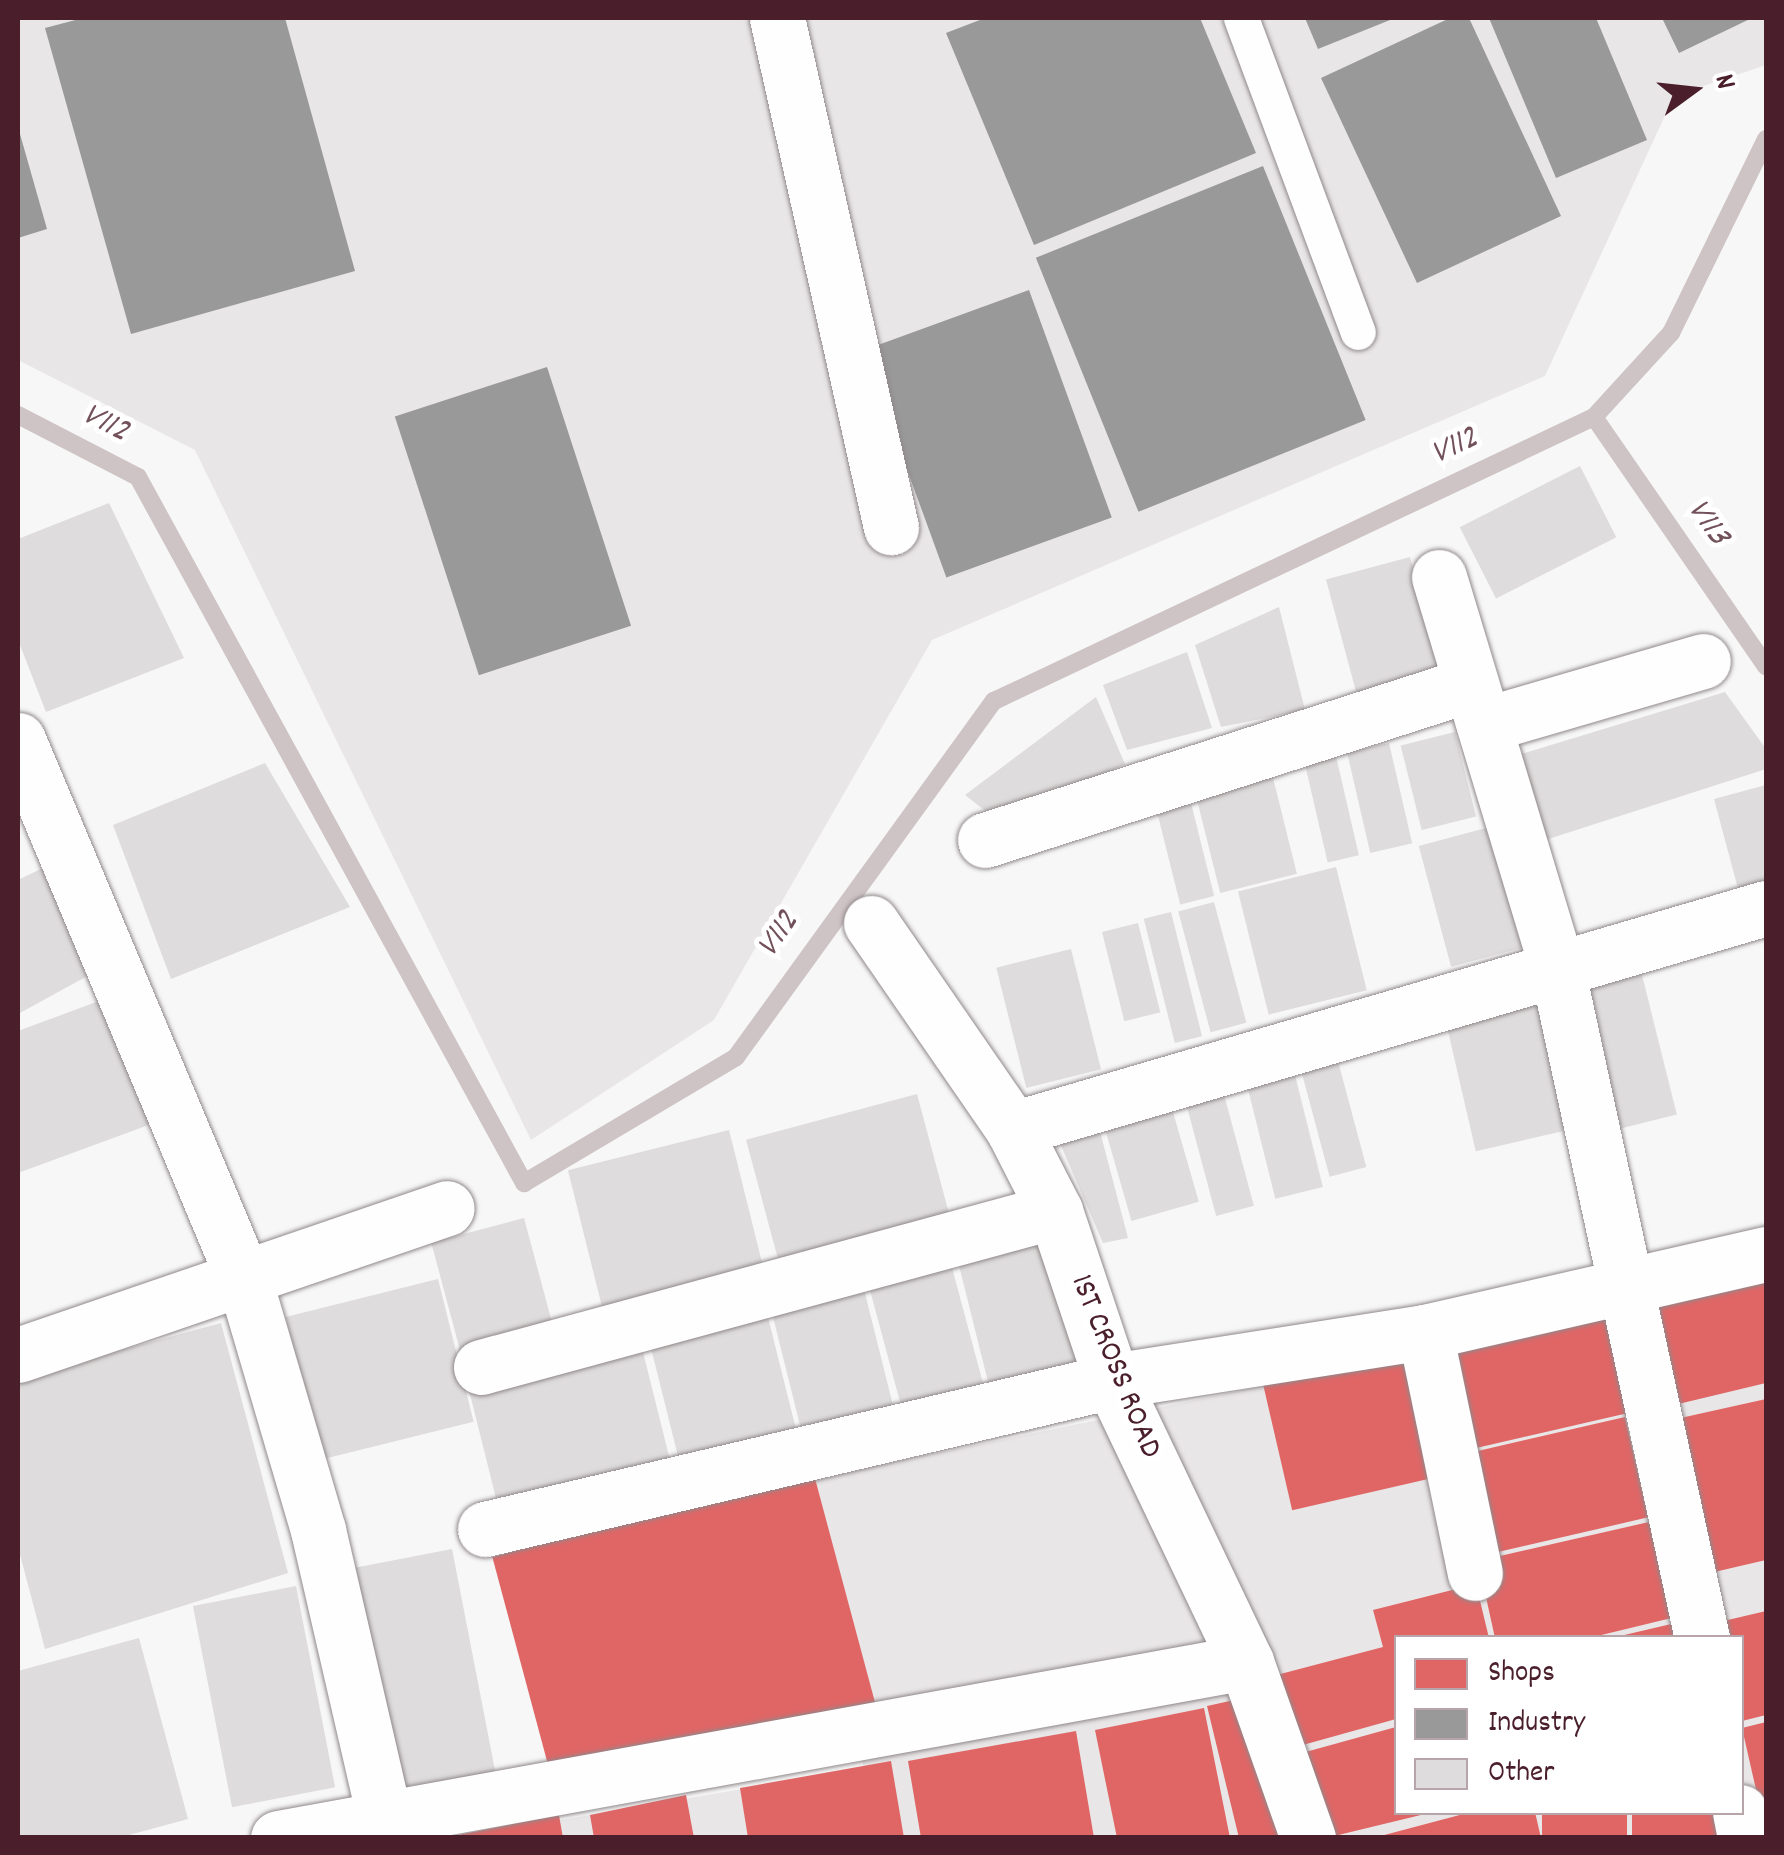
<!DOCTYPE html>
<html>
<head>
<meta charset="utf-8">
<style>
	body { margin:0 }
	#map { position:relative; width:1784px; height:1855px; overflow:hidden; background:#f7f7f7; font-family:Dekko,sans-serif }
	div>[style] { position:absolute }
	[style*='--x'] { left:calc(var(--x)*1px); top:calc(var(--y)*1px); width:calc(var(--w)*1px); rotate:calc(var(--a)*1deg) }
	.built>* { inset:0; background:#e9e6e7 }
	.shops>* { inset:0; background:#e06666; transform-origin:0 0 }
	.industry>* { inset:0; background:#999; transform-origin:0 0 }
	.stream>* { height:18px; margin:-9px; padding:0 9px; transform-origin:9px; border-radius:9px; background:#cec3c5 }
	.building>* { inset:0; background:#dedcdc; transform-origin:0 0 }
	.roads { filter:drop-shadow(0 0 2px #90888a) drop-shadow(0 0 2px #90888a) }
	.lane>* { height:35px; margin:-17.5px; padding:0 17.5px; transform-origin:17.5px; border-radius:17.5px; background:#fefefe }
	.street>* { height:55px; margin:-27.5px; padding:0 27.5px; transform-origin:27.5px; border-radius:27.5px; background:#fefefe }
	span { translate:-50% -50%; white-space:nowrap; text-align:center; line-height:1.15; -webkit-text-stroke:10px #fff; paint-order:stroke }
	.street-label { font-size:32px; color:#4a1f2b }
	.water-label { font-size:35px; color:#72515a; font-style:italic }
	.frame { position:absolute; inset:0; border:20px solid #4a1f2b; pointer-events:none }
	.legend { position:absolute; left:1394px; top:1635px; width:350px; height:180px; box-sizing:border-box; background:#fff; border:2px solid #b7a5aa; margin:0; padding:12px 18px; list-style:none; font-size:30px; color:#4a1f2b }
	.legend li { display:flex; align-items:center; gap:20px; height:50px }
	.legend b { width:50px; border:2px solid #b7a5aa }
	.north { position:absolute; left:1644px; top:40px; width:100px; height:100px; -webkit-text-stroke:8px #fff; paint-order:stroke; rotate:75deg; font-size:28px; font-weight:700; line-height:40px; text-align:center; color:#4a1f2b }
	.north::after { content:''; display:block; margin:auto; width:35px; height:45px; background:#4a1f2b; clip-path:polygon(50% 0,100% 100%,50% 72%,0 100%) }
</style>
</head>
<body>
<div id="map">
	<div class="built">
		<i style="clip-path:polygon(18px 18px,1766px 18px,1766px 65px,1674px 96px,1545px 376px,932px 640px,714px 1020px,531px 1140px,195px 450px,18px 360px)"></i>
		<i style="clip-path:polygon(evenodd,1766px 1283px,1766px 1837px,456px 1838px,864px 1768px,781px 1485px,1766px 1283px,1396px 1638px,1742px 1638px,1742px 1812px,1396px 1812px,1396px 1638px)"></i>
	</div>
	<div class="shops">
		<i style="clip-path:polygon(1766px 1270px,1766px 1383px,1670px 1406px,1645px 1300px)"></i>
		<i style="left:1616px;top:1306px;width:107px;height:187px;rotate:77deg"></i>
		<i style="left:1422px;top:1348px;width:129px;height:163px;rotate:77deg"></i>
		<i style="clip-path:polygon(1766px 1399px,1766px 1560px,1710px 1573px,1676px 1419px)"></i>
		<i style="left:1625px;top:1417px;width:103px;height:174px;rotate:77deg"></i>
		<i style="left:813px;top:1471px;width:249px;height:332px;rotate:75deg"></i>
		<i style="clip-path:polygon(1662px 1519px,1684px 1615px,1589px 1638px,1495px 1638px,1478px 1561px)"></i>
		<i style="clip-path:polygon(1476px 1584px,1489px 1638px,1396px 1638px,1396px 1719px,1285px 1750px,1265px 1678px,1383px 1647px,1373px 1610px)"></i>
		<i style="clip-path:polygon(1766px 1611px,1766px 1715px,1742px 1721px,1742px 1638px,1719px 1638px,1715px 1623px)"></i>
		<i style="clip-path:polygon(1684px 1621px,1688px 1638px,1621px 1638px,1620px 1636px)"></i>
		<i style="clip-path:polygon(1248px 1697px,1293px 1838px,1239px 1838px,1207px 1706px)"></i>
		<i style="clip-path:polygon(1204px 1708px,1230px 1838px,1117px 1838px,1095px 1730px)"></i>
		<i style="clip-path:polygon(1766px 1722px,1766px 1829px,1765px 1829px,1742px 1728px)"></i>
		<i style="clip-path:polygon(1396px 1727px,1396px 1812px,1425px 1814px,1326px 1838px,1302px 1753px)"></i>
		<i style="clip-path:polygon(1076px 1731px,1094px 1838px,921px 1838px,908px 1761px)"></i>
		<i style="clip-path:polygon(891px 1761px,904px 1838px,748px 1838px,740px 1788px)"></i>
		<i style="clip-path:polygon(686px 1795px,694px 1838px,594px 1838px,590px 1815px)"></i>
		<i style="clip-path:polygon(1471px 1812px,1535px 1812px,1541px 1838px,1373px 1838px)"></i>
		<i style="left:1542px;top:1812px;width:85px;height:27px"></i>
		<i style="left:1632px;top:1812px;width:85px;height:27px"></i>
		<i style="clip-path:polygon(559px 1815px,563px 1838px,454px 1838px,453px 1836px)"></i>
	</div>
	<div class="industry">
		<i style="clip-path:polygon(83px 18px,285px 18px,355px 271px,131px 334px,45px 28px)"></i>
		<i style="clip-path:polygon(985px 18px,1200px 18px,1256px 153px,1034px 245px,946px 33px)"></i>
		<i style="clip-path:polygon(1305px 18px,1395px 18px,1318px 49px)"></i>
		<i style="clip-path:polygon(1450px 18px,1469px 18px,1561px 216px,1417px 283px,1321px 78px)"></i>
		<i style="clip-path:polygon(1489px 18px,1596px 18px,1647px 140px,1556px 178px)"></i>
		<i style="clip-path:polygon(1662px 18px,1752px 18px,1679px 53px)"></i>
		<i style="clip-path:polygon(18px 127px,47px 229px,18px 238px)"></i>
		<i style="left:1263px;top:166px;width:274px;height:245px;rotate:68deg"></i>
		<i style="left:1029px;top:290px;width:242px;height:176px;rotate:70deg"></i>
		<i style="left:547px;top:367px;width:272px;height:160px;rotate:72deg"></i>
	</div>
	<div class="stream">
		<i style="--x:18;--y:415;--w:135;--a:27.3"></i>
		<i style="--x:138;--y:477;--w:805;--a:61.33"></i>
		<i style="--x:524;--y:1183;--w:247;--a:-30.7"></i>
		<i style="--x:736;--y:1057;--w:440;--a:-54.1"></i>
		<i style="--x:994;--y:701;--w:664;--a:-25.33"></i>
		<i style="--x:1594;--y:417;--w:114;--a:-47.5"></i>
		<i style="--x:1671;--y:333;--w:216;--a:-63.9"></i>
		<i style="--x:1594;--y:417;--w:303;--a:55.4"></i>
	</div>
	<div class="building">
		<i style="left:1580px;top:466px;width:80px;height:135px;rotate:63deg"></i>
		<i style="clip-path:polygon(109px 503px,184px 658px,46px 712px,18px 640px,18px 539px)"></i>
		<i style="left:1410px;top:557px;width:117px;height:87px;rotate:75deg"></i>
		<i style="clip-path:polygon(1279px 607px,1305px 710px,1221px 727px,1195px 645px)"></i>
		<i style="clip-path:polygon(1187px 652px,1212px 728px,1127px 750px,1103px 685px)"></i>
		<i style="clip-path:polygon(1725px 692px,1766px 749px,1766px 769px,1542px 841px,1518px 755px)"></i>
		<i style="clip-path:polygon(1096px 697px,1125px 764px,1001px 823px,965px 795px)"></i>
		<i style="left:1455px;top:732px;width:87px;height:56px;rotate:76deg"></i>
		<i style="left:1389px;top:743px;width:103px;height:43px;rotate:77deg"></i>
		<i style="left:1335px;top:752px;width:106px;height:32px;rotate:77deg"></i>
		<i style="clip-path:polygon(265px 763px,350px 907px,171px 979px,113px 825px)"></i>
		<i style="left:1271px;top:770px;width:107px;height:79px;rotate:76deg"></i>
		<i style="clip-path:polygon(1766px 785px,1766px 887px,1740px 896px,1714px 799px)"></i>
		<i style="left:1189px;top:795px;width:104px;height:35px;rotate:76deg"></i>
		<i style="left:1497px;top:825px;width:125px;height:81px;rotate:75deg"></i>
		<i style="clip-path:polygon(47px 866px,91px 974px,18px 1014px,18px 880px)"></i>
		<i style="left:1336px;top:867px;width:127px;height:101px;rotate:76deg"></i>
		<i style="left:1214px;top:902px;width:125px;height:37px;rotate:75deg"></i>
		<i style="left:1171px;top:912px;width:128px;height:28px;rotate:76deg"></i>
		<i style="left:1138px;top:923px;width:92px;height:37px;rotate:76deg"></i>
		<i style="left:1071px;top:949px;width:124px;height:77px;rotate:76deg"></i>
		<i style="left:1641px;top:971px;width:148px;height:61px;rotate:76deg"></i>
		<i style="left:1539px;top:994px;width:139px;height:97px;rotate:77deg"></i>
		<i style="clip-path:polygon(107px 998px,154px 1123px,18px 1173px,18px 1031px)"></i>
		<i style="left:1335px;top:1050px;width:121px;height:38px;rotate:75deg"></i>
		<i style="left:1290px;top:1055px;width:136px;height:49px;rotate:76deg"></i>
		<i style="left:1222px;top:1087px;width:123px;height:39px;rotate:75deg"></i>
		<i style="left:917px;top:1094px;width:135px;height:177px;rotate:75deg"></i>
		<i style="left:1169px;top:1098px;width:108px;height:70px;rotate:74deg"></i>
		<i style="clip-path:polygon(1098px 1124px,1128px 1238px,1103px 1243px,1056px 1134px)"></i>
		<i style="left:729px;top:1130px;width:145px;height:166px;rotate:76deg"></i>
		<i style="left:524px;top:1218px;width:126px;height:96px;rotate:75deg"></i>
		<i style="left:1045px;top:1226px;width:141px;height:93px;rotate:76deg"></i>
		<i style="left:947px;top:1249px;width:144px;height:85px;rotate:75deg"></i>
		<i style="left:859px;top:1269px;width:146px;height:95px;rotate:76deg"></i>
		<i style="left:438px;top:1279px;width:147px;height:157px;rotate:76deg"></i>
		<i style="left:763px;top:1297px;width:143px;height:121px;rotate:76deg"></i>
		<i style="clip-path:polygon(221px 1323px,288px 1573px,45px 1649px,18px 1547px,18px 1378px)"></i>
		<i style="left:639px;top:1336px;width:150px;height:178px;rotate:76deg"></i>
		<i style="left:452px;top:1549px;width:231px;height:108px;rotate:79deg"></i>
		<i style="left:296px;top:1586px;width:205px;height:105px;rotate:79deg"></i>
		<i style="clip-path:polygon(139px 1638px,188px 1819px,118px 1838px,18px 1838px,18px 1671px)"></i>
	</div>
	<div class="roads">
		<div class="lane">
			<i style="--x:1241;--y:18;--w:335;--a:69.6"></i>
		</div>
		<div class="street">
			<i style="--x:777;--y:18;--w:522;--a:77.38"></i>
			<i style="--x:1439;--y:577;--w:408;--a:73.2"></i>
			<i style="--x:1557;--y:968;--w:686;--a:77.79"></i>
			<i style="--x:1484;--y:725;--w:228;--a:-16.3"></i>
			<i style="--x:18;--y:740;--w:588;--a:67.28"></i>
			<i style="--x:245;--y:1282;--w:259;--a:73.6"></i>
			<i style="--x:318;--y:1530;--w:316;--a:77"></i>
			<i style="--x:985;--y:840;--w:510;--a:-17.8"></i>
			<i style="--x:871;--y:923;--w:250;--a:55.4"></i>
			<i style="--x:1013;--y:1129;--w:92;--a:62.9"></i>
			<i style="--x:1055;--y:1211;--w:179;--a:71.5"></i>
			<i style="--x:1112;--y:1381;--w:311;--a:64.5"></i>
			<i style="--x:1246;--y:1662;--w:187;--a:70.6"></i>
			<i style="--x:1013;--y:1129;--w:785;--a:-16.36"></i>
			<i style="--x:1425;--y:1332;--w:246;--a:78.3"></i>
			<i style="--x:18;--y:1355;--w:453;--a:-18.9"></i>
			<i style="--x:481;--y:1367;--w:595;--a:-15.2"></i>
			<i style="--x:485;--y:1529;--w:644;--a:-13.28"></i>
			<i style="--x:1112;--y:1381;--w:317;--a:-8.9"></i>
			<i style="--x:1425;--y:1332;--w:350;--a:-12.9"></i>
			<i style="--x:1740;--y:1812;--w:26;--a:79"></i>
			<i style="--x:278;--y:1838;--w:984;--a:-10.3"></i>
		</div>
	</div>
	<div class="street-label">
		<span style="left:1114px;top:1367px;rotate:68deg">1ST CROSS ROAD</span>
	</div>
	<div class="water-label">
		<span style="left:105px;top:424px;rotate:27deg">V112</span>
		<span style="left:1455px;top:447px;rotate:-25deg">V112</span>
		<span style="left:1707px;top:523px;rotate:55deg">V113</span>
		<span style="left:779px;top:935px;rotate:-56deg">V112</span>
	</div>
	<div class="frame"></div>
	<ul class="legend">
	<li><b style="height:28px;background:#e06666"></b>Shops</li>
	<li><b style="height:28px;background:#999"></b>Industry</li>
	<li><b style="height:28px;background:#dedcdc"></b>Other</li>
	</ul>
	<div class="north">N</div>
</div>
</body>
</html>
